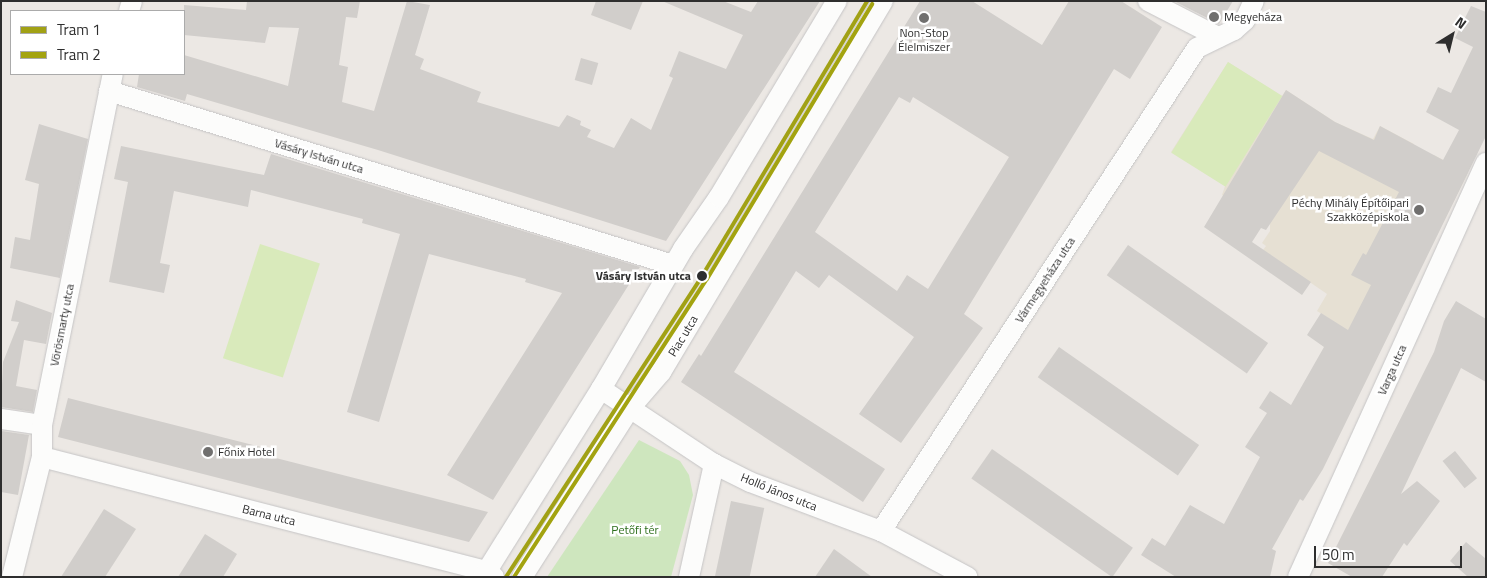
<!DOCTYPE html>
<html>
<head>
<meta charset="utf-8">
<style>
	body { margin:0 }
	#map { position:relative; width:1487px; height:578px; overflow:hidden; background:#ece8e4; font-family:"Titillium Web",sans-serif }
	div>[style] { position:absolute }
	[style*='--x'] { left:calc(var(--x)*1px); top:calc(var(--y)*1px); width:calc(var(--w)*1px); rotate:calc(var(--a)*1deg) }
	.education>* { inset:0; background:#e6e0d3 }
	.green>* { inset:0; background:#cee6be }
	.pitch>* { inset:0; background:#d9eabb; transform-origin:0 0 }
	.building>* { inset:0; background:#d1cecb; transform-origin:0 0 }
	.roads { filter:drop-shadow(0 0 1px #c5c4c5) drop-shadow(0 0 1px #c5c4c5) }
	.minor>* { height:20px; margin:-10px; padding:0 10px; transform-origin:10px; border-radius:10px; background:#fcfcfb }
	.tram-1>* { height:4px; margin:-2px; padding:0 2px; transform-origin:2px; border-radius:2px; background:#a1a115 }
	.tram-2>* { height:4px; margin:-2px; padding:0 2px; transform-origin:2px; border-radius:2px; background:#a3a310 }
	.dots>* { width:14px; height:14px; translate:-50% -50%; box-sizing:border-box; border:2px solid #fff; border-radius:50% }
	span { translate:-50% -50%; white-space:nowrap; text-align:center; line-height:1.15; -webkit-text-stroke:5px #fff; paint-order:stroke }
	.poi-label { font-size:12px; color:#2e2e2e }
	.left { translate:0 -50%; text-align:left }
	.right { translate:-100% -50%; text-align:right }
	.street-label { font-size:12px; color:#2e2e2e }
	.stop-label { font-size:12px; color:#2e2e2e; font-weight:700 }
	.park-label { font-size:12px; color:#2c6e1b }
	.frame { position:absolute; inset:0; border:2px solid #2e2e2e; pointer-events:none }
	.legend { position:absolute; left:10px; top:10px; width:175px; height:65px; box-sizing:border-box; background:#fff; border:1px solid #ababab; margin:0; padding:6px 9px; list-style:none; font-size:15px; color:#2e2e2e }
	.legend li { display:flex; align-items:center; gap:10px; height:25px }
	.legend b { width:25px; border:1px solid #ababab }
	.north { position:absolute; left:1427px; top:10px; width:50px; height:50px; -webkit-text-stroke:4px #fff; paint-order:stroke; rotate:36deg; font-size:14px; font-weight:700; line-height:20px; text-align:center; color:#2e2e2e }
	.north::after { content:''; display:block; margin:auto; width:18px; height:22px; background:#2e2e2e; clip-path:polygon(50% 0,100% 100%,50% 72%,0 100%) }
	.scale { position:absolute; left:1314px; top:546px; width:148px; height:22px; box-sizing:border-box; border:2px solid #2e2e2e; border-top:0; padding-left:6px; font-size:15px; line-height:18px; white-space:nowrap; color:#2e2e2e; -webkit-text-stroke:4px #fff; paint-order:stroke }
</style>
</head>
<body>
<div id="map">
	<div class="education">
		<i style="clip-path:polygon(1228px 62px,1282px 96px,1286px 90px,1335px 122px,1373px 139px,1380px 126px,1414px 144px,1411px 153px,1430px 163px,1434px 155px,1468px 173px,1379px 350px,1317px 311px,1327px 294px,1263px 250px,1266px 246px,1262px 243px,1270px 231px,1270px 224px,1222px 195px,1225px 186px,1171px 152px)"></i>
	</div>
	<div class="green">
		<i style="clip-path:polygon(639px 440px,680px 461px,689px 475px,693px 495px,671px 577px,547px 577px)"></i>
	</div>
	<div class="pitch">
		<i style="left:1228px;top:62px;width:64px;height:107px;rotate:32deg"></i>
		<i style="left:260px;top:244px;width:63px;height:120px;rotate:18deg"></i>
	</div>
	<div class="building">
		<i style="clip-path:polygon(247px 1px,360px 1px,357px 18px,346px 17px,339px 65px,348px 67px,342px 102px,374px 111px,407px 1px,430px 5px,415px 55px,424px 59px,420px 69px,481px 92px,477px 102px,559px 127px,567px 115px,581px 121px,580px 125px,591px 130px,587px 137px,614px 148px,631px 118px,651px 130px,673px 78px,669px 76px,679px 51px,726px 69px,743px 35px,662px 1px,723px 1px,751px 12px,758px 1px,820px 1px,666px 241px,378px 150px,187px 94px,185px 101px,137px 87px,139px 74px,184px 74px,184px 55px,288px 86px,299px 28px,269px 27px,265px 43px,184px 35px,184px 5px,246px 10px)"></i>
		<i style="clip-path:polygon(596px 1px,643px 1px,631px 30px,591px 15px)"></i>
		<i style="clip-path:polygon(evenodd,920px 1px,972px 1px,1042px 45px,1069px 1px,1121px 1px,1162px 27px,1130px 79px,1114px 69px,964px 314px,983px 328px,901px 443px,859px 414px,914px 337px,829px 275px,819px 288px,796px 271px,734px 372px,885px 469px,863px 502px,681px 382px,699px 354px,701px 356px,920px 1px,899px 97px,910px 103px,913px 97px,1009px 157px,928px 289px,907px 275px,897px 291px,815px 232px,899px 97px)"></i>
		<i style="clip-path:polygon(1174px 1px,1233px 1px,1219px 24px)"></i>
		<i style="clip-path:polygon(1471px 6px,1486px 12px,1486px 136px,1323px 469px,1303px 501px,1300px 499px,1272px 549px,1276px 551px,1270px 577px,1176px 577px,1141px 555px,1152px 538px,1165px 546px,1190px 505px,1224px 524px,1260px 457px,1245px 447px,1267px 413px,1259px 408px,1270px 391px,1291px 405px,1324px 347px,1307px 335px,1321px 313px,1348px 330px,1371px 285px,1351px 275px,1363px 253px,1366px 255px,1399px 192px,1319px 151px,1266px 230px,1261px 228px,1252px 242px,1311px 282px,1302px 295px,1204px 227px,1286px 90px,1335px 122px,1374px 140px,1380px 126px,1443px 160px,1459px 130px,1426px 112px,1438px 87px,1451px 93px,1473px 47px,1455px 38px)"></i>
		<i style="left:581px;top:58px;width:18px;height:23px;rotate:16deg"></i>
		<i style="clip-path:polygon(39px 124px,88px 139px,60px 278px,10px 268px,15px 237px,30px 240px,39px 184px,25px 180px)"></i>
		<i style="clip-path:polygon(121px 146px,264px 175px,271px 154px,640px 267px,493px 500px,447px 475px,562px 293px,525px 282px,526px 279px,429px 254px,379px 422px,347px 412px,400px 234px,362px 223px,363px 219px,251px 190px,248px 207px,174px 191px,160px 263px,170px 265px,164px 293px,109px 282px,128px 182px,114px 179px)"></i>
		<i style="left:1128px;top:245px;width:171px;height:37px;rotate:35deg"></i>
		<i style="clip-path:polygon(16px 300px,52px 313px,46px 344px,24px 340px,16px 386px,37px 390px,33px 412px,1px 407px,3px 362px,19px 322px,11px 321px)"></i>
		<i style="clip-path:polygon(1456px 301px,1486px 319px,1486px 382px,1461px 368px,1401px 494px,1417px 481px,1440px 501px,1407px 546px,1404px 543px,1382px 577px,1352px 577px,1328px 563px,1434px 352px,1444px 321px)"></i>
		<i style="left:1059px;top:347px;width:171px;height:37px;rotate:35deg"></i>
		<i style="clip-path:polygon(68px 398px,265px 448px,264px 455px,488px 512px,469px 542px,58px 437px)"></i>
		<i style="clip-path:polygon(1px 431px,29px 435px,18px 495px,1px 492px)"></i>
		<i style="left:992px;top:449px;width:172px;height:36px;rotate:35deg"></i>
		<i style="left:1455px;top:451px;width:35px;height:16px;rotate:51deg"></i>
		<i style="left:731px;top:501px;width:34px;height:77px;rotate:12deg"></i>
		<i style="clip-path:polygon(104px 509px,136px 529px,105px 577px,61px 577px)"></i>
		<i style="clip-path:polygon(205px 534px,237px 554px,223px 577px,178px 577px)"></i>
		<i style="clip-path:polygon(1466px 542px,1486px 559px,1486px 577px,1468px 577px,1450px 561px)"></i>
		<i style="clip-path:polygon(834px 549px,872px 577px,815px 577px)"></i>
	</div>
	<div class="roads">
		<div class="minor">
			<i style="--x:1148;--y:1;--w:79;--a:27.2"></i>
			<i style="--x:129;--y:11;--w:10;--a:-73"></i>
			<i style="--x:109;--y:91;--w:590;--a:17.15"></i>
			<i style="--x:601;--y:389;--w:136;--a:33.6"></i>
			<i style="--x:714;--y:464;--w:40;--a:26.6"></i>
			<i style="--x:750;--y:482;--w:140;--a:20.5"></i>
			<i style="--x:881;--y:531;--w:98;--a:28.1"></i>
			<i style="--x:1;--y:419;--w:41;--a:8.3"></i>
			<i style="--x:42;--y:457;--w:458;--a:14.4"></i>
			<i style="--x:486;--y:571;--w:10;--a:37"></i>
			<i style="--x:881;--y:531;--w:577;--a:-56.81"></i>
			<i style="--x:1197;--y:48;--w:41;--a:-25.9"></i>
			<i style="--x:1234;--y:30;--w:15;--a:-42"></i>
			<i style="--x:1245;--y:20;--w:21;--a:-65"></i>
			<i style="--x:12;--y:577;--w:124;--a:-76"></i>
			<i style="--x:42;--y:457;--w:32;--a:-90"></i>
			<i style="--x:42;--y:425;--w:358;--a:-78.6"></i>
			<i style="--x:483;--y:577;--w:222;--a:-57.9"></i>
			<i style="--x:601;--y:389;--w:162;--a:-59.6"></i>
			<i style="--x:683;--y:249;--w:63;--a:-55.3"></i>
			<i style="--x:719;--y:197;--w:229;--a:-59"></i>
			<i style="--x:522;--y:577;--w:201;--a:-57.4"></i>
			<i style="--x:630;--y:408;--w:48;--a:-49.3"></i>
			<i style="--x:661;--y:372;--w:432;--a:-59.1"></i>
			<i style="--x:689;--y:577;--w:116;--a:-77.5"></i>
			<i style="--x:1298;--y:577;--w:455;--a:-65.6"></i>
		</div>
	</div>
	<div class="tram-1">
		<i style="--x:506;--y:577;--w:359;--a:-56.9"></i>
		<i style="--x:702;--y:276;--w:321;--a:-59"></i>
	</div>
	<div class="tram-2">
		<i style="--x:514;--y:577;--w:355;--a:-57.1"></i>
		<i style="--x:707;--y:279;--w:321;--a:-59"></i>
	</div>
	<div class="dots">
		<i style="left:1214px;top:17px;background:#706f6e"></i>
		<i style="left:924px;top:18px;background:#706f6e"></i>
		<i style="left:1419px;top:210px;background:#706f6e"></i>
		<i style="left:702px;top:276px;background:#2e2e2e"></i>
		<i style="left:208px;top:452px;background:#706f6e"></i>
	</div>
	<div class="poi-label">
		<span class="left" style="left:1224px;top:17px">Megyeháza</span>
		<span style="left:924px;top:40px">Non-Stop<br>Élelmiszer</span>
		<span class="right" style="left:1409px;top:210px">Péchy Mihály Építőipari<br>Szakközépiskola</span>
		<span class="left" style="left:218px;top:452px">Főnix Hotel</span>
	</div>
	<div class="street-label">
		<span style="left:319px;top:156px;rotate:17deg">Vásáry István utca</span>
		<span style="left:1045px;top:280px;rotate:-57deg">Vármegyeháza utca</span>
		<span style="left:62px;top:325px;rotate:-79deg">Vörösmarty utca</span>
		<span style="left:683px;top:336px;rotate:-59deg">Piac utca</span>
		<span style="left:1392px;top:370px;rotate:-66deg">Varga utca</span>
		<span style="left:779px;top:492px;rotate:22deg">Holló János utca</span>
		<span style="left:269px;top:515px;rotate:14deg">Barna utca</span>
	</div>
	<div class="stop-label">
		<span class="right" style="left:691px;top:276px">Vásáry István utca</span>
	</div>
	<div class="park-label">
		<span style="left:635px;top:530px">Petőfi tér</span>
	</div>
	<div class="frame"></div>
	<ul class="legend">
	<li><b style="height:6px;background:#a1a115"></b>Tram 1</li>
	<li><b style="height:6px;background:#a3a310"></b>Tram 2</li>
	</ul>
	<div class="north">N</div>
	<div class="scale">50 m</div>
</div>
</body>
</html>
